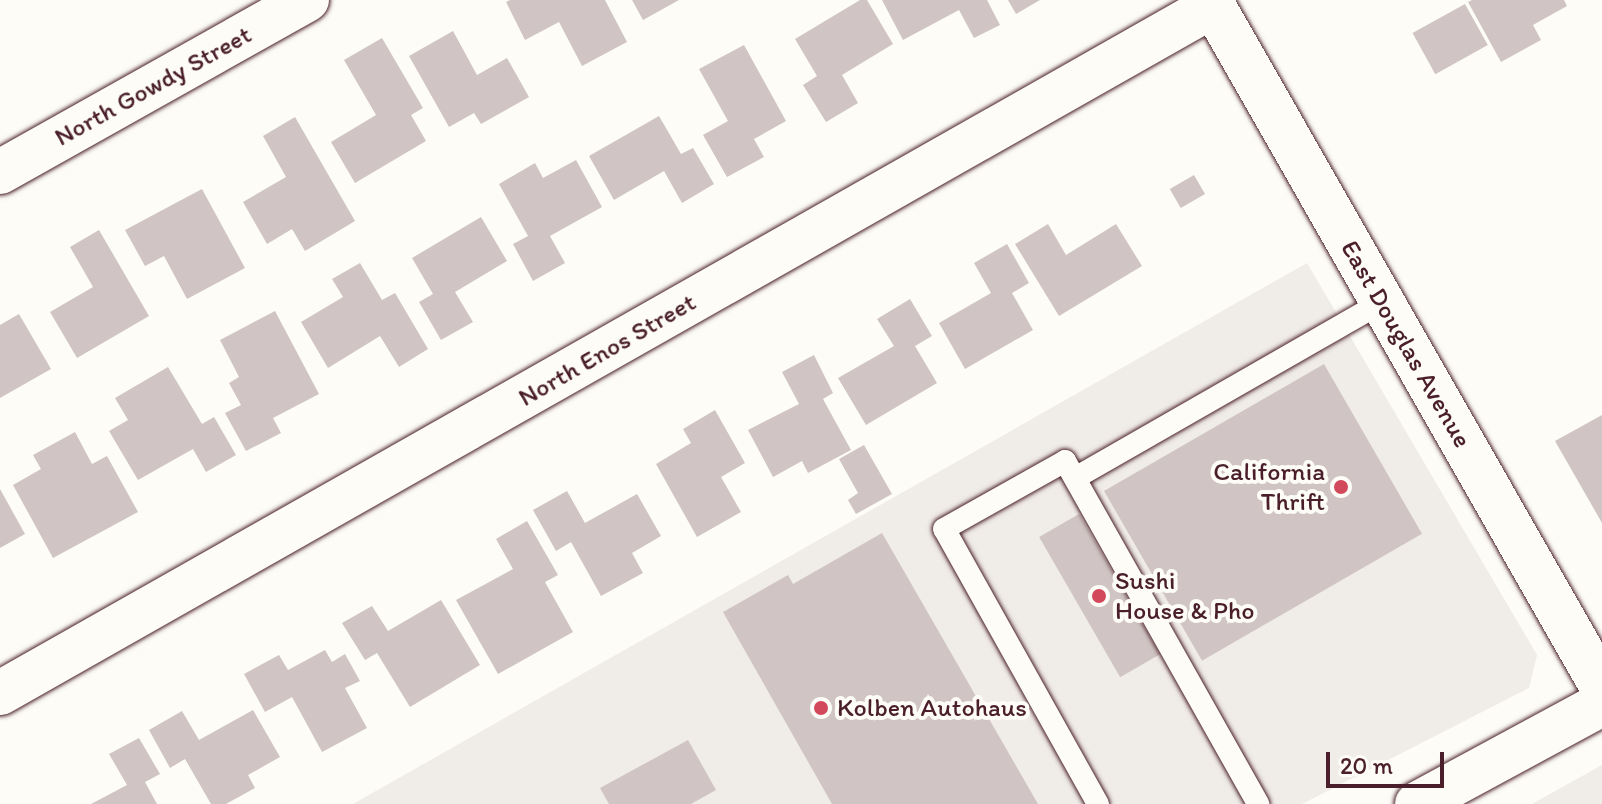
<!DOCTYPE html>
<html>
<head>
<meta charset="utf-8">
<style>
	body { margin:0 }
	#map { position:relative; width:1602px; height:804px; overflow:hidden; background:#fdfcf7; font-family:Itim,sans-serif }
	div>[style] { position:absolute }
	[style*='--x'] { left:calc(var(--x)*1px); top:calc(var(--y)*1px); width:calc(var(--w)*1px); rotate:calc(var(--a)*1deg) }
	.built>* { inset:0; background:#f0ece8 }
	.building>* { inset:0; background:#d0c5c4; transform-origin:0 0 }
	.roads { filter:drop-shadow(0 0 2px #4a1f2b) drop-shadow(0 0 2px #4a1f2b) }
	.service>* { height:22px; margin:-11px; padding:0 11px; transform-origin:11px; border-radius:11px; background:#fdfcf7 }
	.minor>* { height:44px; margin:-22px; padding:0 22px; transform-origin:22px; border-radius:22px; background:#fdfcf7 }
	.secondary>* { height:44px; margin:-22px; padding:0 22px; transform-origin:22px; border-radius:22px; background:#fdfcf7 }
	.dots>* { width:22px; height:22px; translate:-50% -50%; box-sizing:border-box; border:4px solid #fdfcf7; border-radius:50% }
	span { translate:-50% -50%; white-space:nowrap; text-align:center; line-height:1.15; -webkit-text-stroke:8px #fdfcf7; paint-order:stroke }
	.street-label { font-size:26px; color:#4a1f2b }
	.poi-label { font-size:26px; color:#4a1f2b }
	.right { translate:-100% -50%; text-align:right }
	.left { translate:0 -50%; text-align:left }
	.scale { position:absolute; left:1326px; top:752px; width:118px; height:36px; box-sizing:border-box; border:4px solid #4a1f2b; border-top:0; padding-left:10px; font-size:24px; line-height:28px; white-space:nowrap; color:#4a1f2b; -webkit-text-stroke:6px #fdfcf7; paint-order:stroke }
</style>
</head>
<body>
<div id="map">
	<div class="built">
		<i style="clip-path:polygon(1307px 263px,1537px 655px,1529px 688px,1302px 804px,353px 804px)"></i>
		<i style="clip-path:polygon(1602px 765px,1602px 804px,1532px 804px)"></i>
	</div>
	<div class="building">
		<i style="clip-path:polygon(510px 0,605px 0,627px 42px,582px 66px,559px 22px,525px 40px,506px 2px)"></i>
		<i style="clip-path:polygon(632px 0,679px 0,643px 20px)"></i>
		<i style="clip-path:polygon(860px 0,867px 0,893px 44px,842px 75px,858px 103px,826px 122px,803px 85px,817px 76px,795px 39px)"></i>
		<i style="clip-path:polygon(882px 0,987px 0,1000px 25px,974px 38px,959px 10px,903px 40px)"></i>
		<i style="clip-path:polygon(1008px 0,1040px 0,1016px 14px)"></i>
		<i style="clip-path:polygon(1472px 0,1564px 0,1567px 6px,1533px 25px,1541px 40px,1501px 62px,1468px 2px)"></i>
		<i style="left:1465px;top:4px;width:47px;height:60px;rotate:61deg"></i>
		<i style="clip-path:polygon(453px 31px,477px 75px,507px 58px,529px 97px,481px 124px,474px 113px,449px 127px,409px 56px)"></i>
		<i style="clip-path:polygon(382px 38px,423px 108px,411px 115px,426px 141px,355px 183px,331px 142px,376px 115px,344px 60px)"></i>
		<i style="clip-path:polygon(744px 45px,786px 121px,754px 139px,764px 157px,727px 177px,703px 135px,728px 121px,699px 69px)"></i>
		<i style="clip-path:polygon(659px 116px,681px 154px,693px 148px,714px 184px,682px 203px,664px 171px,614px 200px,589px 156px)"></i>
		<i style="clip-path:polygon(295px 117px,355px 221px,305px 251px,292px 229px,267px 244px,243px 202px,286px 177px,263px 136px)"></i>
		<i style="clip-path:polygon(576px 160px,602px 207px,550px 236px,565px 263px,533px 281px,513px 244px,528px 236px,499px 184px,535px 163px,543px 178px)"></i>
		<i style="left:1194px;top:175px;width:22px;height:28px;rotate:60deg"></i>
		<i style="clip-path:polygon(202px 189px,245px 268px,187px 299px,164px 256px,145px 266px,125px 230px)"></i>
		<i style="clip-path:polygon(481px 217px,507px 261px,455px 292px,473px 322px,441px 340px,419px 302px,433px 294px,412px 258px)"></i>
		<i style="clip-path:polygon(1048px 224px,1066px 255px,1116px 224px,1142px 266px,1059px 316px,1015px 244px)"></i>
		<i style="clip-path:polygon(99px 230px,149px 316px,77px 358px,50px 312px,93px 287px,70px 247px)"></i>
		<i style="clip-path:polygon(1007px 244px,1029px 283px,1012px 293px,1033px 330px,965px 369px,939px 323px,991px 293px,974px 263px)"></i>
		<i style="clip-path:polygon(360px 263px,382px 300px,395px 293px,428px 349px,399px 367px,380px 336px,328px 368px,301px 322px,343px 297px,332px 279px)"></i>
		<i style="clip-path:polygon(910px 299px,932px 336px,915px 346px,937px 383px,866px 425px,838px 378px,894px 346px,877px 319px)"></i>
		<i style="clip-path:polygon(275px 311px,319px 394px,273px 418px,281px 433px,246px 451px,225px 413px,241px 405px,229px 383px,239px 377px,220px 340px)"></i>
		<i style="clip-path:polygon(19px 314px,51px 369px,0 398px,0 325px)"></i>
		<i style="clip-path:polygon(814px 355px,833px 393px,823px 399px,851px 450px,808px 473px,802px 461px,773px 477px,748px 430px,799px 404px,782px 372px)"></i>
		<i style="left:1324px;top:364px;width:196px;height:254px;rotate:60deg"></i>
		<i style="clip-path:polygon(168px 367px,202px 424px,214px 417px,236px 455px,206px 472px,193px 449px,138px 480px,109px 431px,128px 420px,115px 398px)"></i>
		<i style="clip-path:polygon(715px 410px,745px 463px,721px 477px,741px 512px,697px 537px,656px 464px,691px 443px,683px 429px)"></i>
		<i style="clip-path:polygon(1602px 415px,1602px 523px,1555px 441px)"></i>
		<i style="clip-path:polygon(75px 432px,92px 464px,107px 456px,138px 512px,53px 558px,13px 485px,41px 469px,33px 455px)"></i>
		<i style="clip-path:polygon(864px 445px,892px 494px,856px 514px,848px 500px,858px 493px,839px 459px)"></i>
		<i style="clip-path:polygon(0 489px,25px 534px,0 548px)"></i>
		<i style="clip-path:polygon(567px 491px,585px 523px,637px 494px,661px 536px,632px 553px,643px 573px,601px 596px,571px 542px,556px 551px,533px 510px)"></i>
		<i style="left:1079px;top:514px;width:162px;height:46px;rotate:60deg"></i>
		<i style="clip-path:polygon(527px 521px,558px 575px,545px 582px,573px 632px,498px 674px,456px 600px,513px 569px,496px 539px)"></i>
		<i style="clip-path:polygon(882px 533px,1038px 804px,832px 804px,723px 612px,788px 575px,793px 584px)"></i>
		<i style="clip-path:polygon(441px 600px,480px 665px,410px 707px,377px 653px,365px 660px,342px 623px,372px 606px,388px 631px)"></i>
		<i style="clip-path:polygon(325px 650px,332px 662px,345px 654px,360px 681px,345px 688px,367px 728px,322px 752px,292px 697px,265px 712px,244px 674px,279px 655px,288px 670px)"></i>
		<i style="clip-path:polygon(253px 710px,280px 757px,248px 775px,255px 788px,226px 804px,211px 804px,185px 759px,170px 768px,149px 730px,182px 711px,199px 740px)"></i>
		<i style="clip-path:polygon(139px 738px,160px 774px,145px 782px,157px 804px,91px 804px,127px 785px,109px 754px)"></i>
		<i style="clip-path:polygon(688px 740px,716px 790px,691px 804px,609px 804px,600px 788px)"></i>
	</div>
	<div class="roads">
		<div class="service">
			<i style="--x:1075;--y:478;--w:354;--a:-29.8"></i>
			<i style="--x:1098;--y:804;--w:315;--a:-119.2"></i>
			<i style="--x:944;--y:529;--w:139;--a:-29.3"></i>
			<i style="--x:1065;--y:461;--w:394;--a:60.6"></i>
		</div>
		<div class="minor">
			<i style="--x:1210;--y:0;--w:791;--a:60.29"></i>
			<i style="--x:0;--y:172;--w:352;--a:-29.3"></i>
			<i style="--x:0;--y:693;--w:1394;--a:-29.53"></i>
		</div>
		<div class="secondary">
			<i style="--x:1417;--y:804;--w:210;--a:-28.4"></i>
		</div>
	</div>
	<div class="dots">
		<i style="left:1341px;top:487px;background:#d1495b"></i>
		<i style="left:1099px;top:596px;background:#d1495b"></i>
		<i style="left:821px;top:708px;background:#d1495b"></i>
	</div>
	<div class="street-label">
		<span style="left:153px;top:86px;rotate:-29deg">North Gowdy Street</span>
		<span style="left:1406px;top:344px;rotate:60deg">East Douglas Avenue</span>
		<span style="left:607px;top:350px;rotate:-30deg">North Enos Street</span>
	</div>
	<div class="poi-label">
		<span class="right" style="left:1325px;top:487px">California<br>Thrift</span>
		<span class="left" style="left:1115px;top:596px">Sushi<br>House &amp; Pho</span>
		<span class="left" style="left:837px;top:708px">Kolben Autohaus</span>
	</div>
	<div class="scale">20 m</div>
</div>
</body>
</html>
